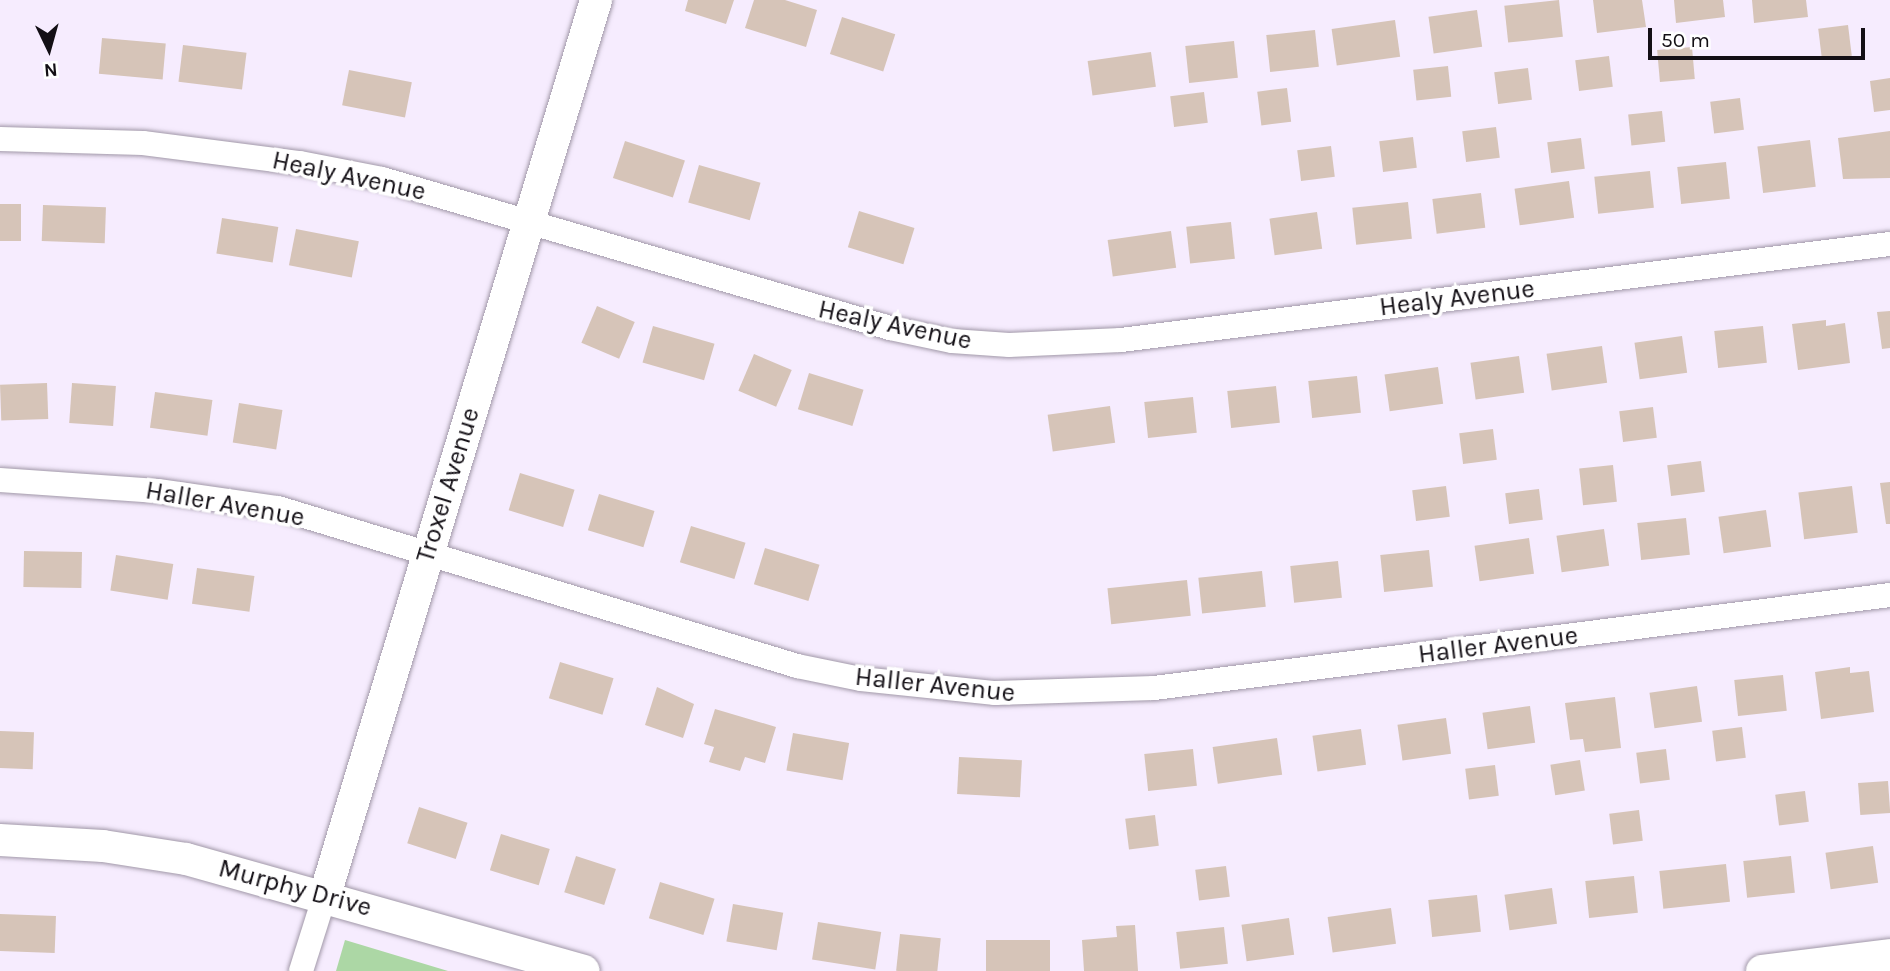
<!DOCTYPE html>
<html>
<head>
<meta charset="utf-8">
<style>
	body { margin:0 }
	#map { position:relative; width:1890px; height:971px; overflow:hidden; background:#f6ecfe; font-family:Karla,sans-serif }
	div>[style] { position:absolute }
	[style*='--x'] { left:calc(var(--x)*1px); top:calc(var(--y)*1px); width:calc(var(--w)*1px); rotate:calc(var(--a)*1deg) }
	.green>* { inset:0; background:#acd7a5 }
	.building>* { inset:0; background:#d6c4b8; transform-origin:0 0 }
	.roads { filter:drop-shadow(0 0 2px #a198a8) drop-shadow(0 0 2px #a198a8) }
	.minor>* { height:24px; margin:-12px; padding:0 12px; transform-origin:12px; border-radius:12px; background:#fff }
	.tertiary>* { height:32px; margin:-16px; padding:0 16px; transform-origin:16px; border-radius:16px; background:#fff }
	span { translate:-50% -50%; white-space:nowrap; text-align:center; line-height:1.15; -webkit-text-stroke:7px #fff; paint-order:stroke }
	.street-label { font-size:26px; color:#130f15 }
	.north { position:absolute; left:14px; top:14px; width:70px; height:70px; -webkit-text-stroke:5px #fff; paint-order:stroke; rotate:175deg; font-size:19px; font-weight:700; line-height:28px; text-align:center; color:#130f15 }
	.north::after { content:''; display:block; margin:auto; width:24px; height:32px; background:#130f15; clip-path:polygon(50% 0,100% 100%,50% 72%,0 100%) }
	.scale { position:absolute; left:1648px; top:28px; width:217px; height:32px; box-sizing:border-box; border:4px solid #130f15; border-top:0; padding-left:9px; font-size:21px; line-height:24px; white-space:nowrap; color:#130f15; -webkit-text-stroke:5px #fff; paint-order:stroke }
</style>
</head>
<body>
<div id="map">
	<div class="green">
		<i style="clip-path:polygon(345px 940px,448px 971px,336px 971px)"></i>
	</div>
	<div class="building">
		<i style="clip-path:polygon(688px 0,734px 0,726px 24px,685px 11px)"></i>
		<i style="clip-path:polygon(754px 0,785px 0,817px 10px,806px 47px,745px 28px)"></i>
		<i style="left:1559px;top:0;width:37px;height:55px;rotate:84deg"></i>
		<i style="clip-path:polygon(1593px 0,1642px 0,1646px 27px,1597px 33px)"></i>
		<i style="clip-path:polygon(1674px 0,1723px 0,1725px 17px,1676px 23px)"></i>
		<i style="clip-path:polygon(1752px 0,1806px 0,1808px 17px,1754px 23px)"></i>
		<i style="left:1477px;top:10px;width:37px;height:49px;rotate:82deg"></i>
		<i style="left:842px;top:17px;width:56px;height:39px;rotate:18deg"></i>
		<i style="left:1395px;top:20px;width:37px;height:64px;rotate:82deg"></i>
		<i style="left:1848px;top:25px;width:31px;height:30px;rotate:83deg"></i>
		<i style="left:1315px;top:30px;width:37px;height:49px;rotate:84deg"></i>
		<i style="left:102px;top:38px;width:64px;height:36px;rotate:5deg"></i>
		<i style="left:1234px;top:41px;width:37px;height:49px;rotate:84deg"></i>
		<i style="left:183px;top:45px;width:64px;height:37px;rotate:7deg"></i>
		<i style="left:1692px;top:47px;width:32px;height:35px;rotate:85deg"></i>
		<i style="left:1151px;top:52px;width:35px;height:64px;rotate:82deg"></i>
		<i style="left:1609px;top:56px;width:31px;height:34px;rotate:83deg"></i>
		<i style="left:1448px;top:66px;width:31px;height:35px;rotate:84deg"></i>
		<i style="left:1528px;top:68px;width:32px;height:34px;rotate:83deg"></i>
		<i style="left:349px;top:70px;width:64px;height:36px;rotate:11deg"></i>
		<i style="clip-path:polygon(1890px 78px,1890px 110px,1874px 112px,1870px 81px)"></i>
		<i style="left:1287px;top:88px;width:34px;height:30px;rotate:83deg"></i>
		<i style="left:1204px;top:92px;width:31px;height:34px;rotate:83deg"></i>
		<i style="left:1740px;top:98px;width:32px;height:30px;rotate:83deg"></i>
		<i style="left:1662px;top:111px;width:31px;height:34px;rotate:84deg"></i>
		<i style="left:1496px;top:127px;width:31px;height:34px;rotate:83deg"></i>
		<i style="clip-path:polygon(1890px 131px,1890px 178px,1843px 179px,1838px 138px)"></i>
		<i style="left:1413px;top:137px;width:31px;height:34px;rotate:83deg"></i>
		<i style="left:1581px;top:138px;width:31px;height:34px;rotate:83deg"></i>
		<i style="left:1810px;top:140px;width:47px;height:53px;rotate:83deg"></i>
		<i style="left:625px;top:141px;width:63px;height:39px;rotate:18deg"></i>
		<i style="left:1331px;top:146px;width:31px;height:34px;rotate:83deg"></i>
		<i style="left:1726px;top:162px;width:37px;height:49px;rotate:84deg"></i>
		<i style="left:699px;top:165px;width:64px;height:39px;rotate:16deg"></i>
		<i style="left:1650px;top:171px;width:37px;height:56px;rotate:84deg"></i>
		<i style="left:1569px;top:181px;width:37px;height:55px;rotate:82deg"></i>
		<i style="left:1481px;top:193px;width:35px;height:49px;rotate:83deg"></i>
		<i style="left:1408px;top:202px;width:37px;height:56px;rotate:84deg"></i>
		<i style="left:0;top:204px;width:21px;height:37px"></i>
		<i style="left:43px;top:205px;width:63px;height:36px;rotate:2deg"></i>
		<i style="left:859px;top:211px;width:58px;height:38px;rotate:17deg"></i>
		<i style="left:1317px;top:212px;width:37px;height:48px;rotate:82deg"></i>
		<i style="left:222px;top:218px;width:57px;height:36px;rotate:9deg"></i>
		<i style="left:1231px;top:222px;width:37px;height:45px;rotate:84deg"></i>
		<i style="left:296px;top:229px;width:64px;height:37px;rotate:11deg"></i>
		<i style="left:1171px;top:231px;width:37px;height:64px;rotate:82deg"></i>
		<i style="left:597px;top:306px;width:41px;height:40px;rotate:23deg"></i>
		<i style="clip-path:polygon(1890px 311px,1890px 348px,1882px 349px,1877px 312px)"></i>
		<i style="clip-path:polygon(1826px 320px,1826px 326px,1845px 323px,1850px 363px,1798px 370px,1792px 324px)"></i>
		<i style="left:653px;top:326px;width:64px;height:38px;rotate:16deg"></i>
		<i style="left:1763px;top:326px;width:37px;height:49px;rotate:84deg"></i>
		<i style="left:1682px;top:336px;width:37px;height:48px;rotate:82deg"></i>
		<i style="left:1602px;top:346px;width:37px;height:56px;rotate:82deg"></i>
		<i style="left:754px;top:354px;width:41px;height:40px;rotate:23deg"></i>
		<i style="left:1519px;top:356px;width:37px;height:49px;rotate:82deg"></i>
		<i style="left:1438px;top:367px;width:37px;height:54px;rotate:82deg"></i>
		<i style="left:809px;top:373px;width:57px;height:38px;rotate:17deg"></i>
		<i style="left:1357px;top:376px;width:37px;height:49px;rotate:84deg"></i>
		<i style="left:47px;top:383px;width:36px;height:47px;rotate:88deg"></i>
		<i style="left:72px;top:383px;width:44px;height:40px;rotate:4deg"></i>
		<i style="left:1276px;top:386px;width:37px;height:49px;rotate:84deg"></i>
		<i style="left:155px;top:392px;width:58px;height:36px;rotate:8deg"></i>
		<i style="left:1193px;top:397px;width:36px;height:49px;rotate:84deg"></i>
		<i style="left:239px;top:403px;width:44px;height:40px;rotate:9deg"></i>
		<i style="left:1110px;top:406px;width:37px;height:63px;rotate:82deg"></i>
		<i style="left:1653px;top:407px;width:31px;height:34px;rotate:83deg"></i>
		<i style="left:1493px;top:429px;width:31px;height:34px;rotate:83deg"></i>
		<i style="left:1701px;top:461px;width:31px;height:34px;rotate:83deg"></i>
		<i style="left:1613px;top:465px;width:37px;height:34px;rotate:84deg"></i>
		<i style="left:520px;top:473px;width:57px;height:39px;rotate:17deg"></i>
		<i style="clip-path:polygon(1890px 482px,1890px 524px,1886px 524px,1880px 483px)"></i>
		<i style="left:1446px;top:486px;width:31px;height:34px;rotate:83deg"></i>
		<i style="left:1852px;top:486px;width:47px;height:54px;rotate:83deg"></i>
		<i style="left:1539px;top:489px;width:31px;height:34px;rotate:83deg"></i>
		<i style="left:599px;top:494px;width:58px;height:38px;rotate:17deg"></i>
		<i style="left:1766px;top:510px;width:37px;height:48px;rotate:82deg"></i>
		<i style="left:1686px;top:518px;width:37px;height:49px;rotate:84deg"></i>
		<i style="left:691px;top:526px;width:57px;height:38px;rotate:17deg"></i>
		<i style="left:1604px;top:529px;width:37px;height:48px;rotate:82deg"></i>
		<i style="left:1529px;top:538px;width:36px;height:55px;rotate:82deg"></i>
		<i style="left:765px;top:548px;width:57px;height:38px;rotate:17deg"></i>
		<i style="left:1429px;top:550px;width:37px;height:49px;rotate:84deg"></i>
		<i style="left:24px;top:551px;width:58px;height:36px;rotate:1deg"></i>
		<i style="left:116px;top:555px;width:58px;height:36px;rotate:9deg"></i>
		<i style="left:1338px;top:561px;width:37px;height:48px;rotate:84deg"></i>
		<i style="left:197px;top:568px;width:58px;height:36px;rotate:8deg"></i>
		<i style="left:1262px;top:571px;width:36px;height:64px;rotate:84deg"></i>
		<i style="left:1187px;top:580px;width:36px;height:80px;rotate:84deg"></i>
		<i style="left:560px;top:662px;width:56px;height:38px;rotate:17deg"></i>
		<i style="clip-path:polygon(1850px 667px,1850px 673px,1869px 671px,1874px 712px,1821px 719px,1815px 672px)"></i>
		<i style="left:1783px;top:675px;width:36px;height:49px;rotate:84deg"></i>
		<i style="left:1697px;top:686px;width:36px;height:48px;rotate:82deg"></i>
		<i style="clip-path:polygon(657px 687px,694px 704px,683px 738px,645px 725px)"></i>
		<i style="clip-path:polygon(1615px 697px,1621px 748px,1585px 752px,1583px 739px,1570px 740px,1565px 703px)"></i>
		<i style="left:1530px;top:706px;width:37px;height:48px;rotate:82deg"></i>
		<i style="clip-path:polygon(715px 709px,776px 727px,765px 763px,745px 757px,740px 771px,709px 762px,714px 747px,704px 744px)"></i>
		<i style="left:1446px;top:718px;width:36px;height:49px;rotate:82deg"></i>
		<i style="left:1742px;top:727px;width:31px;height:30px;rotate:83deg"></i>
		<i style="left:1361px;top:729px;width:36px;height:49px;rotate:82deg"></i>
		<i style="left:0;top:731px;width:34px;height:37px;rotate:2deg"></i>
		<i style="left:793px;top:733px;width:57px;height:38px;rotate:10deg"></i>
		<i style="left:1277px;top:738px;width:37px;height:65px;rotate:82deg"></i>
		<i style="left:1193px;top:749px;width:37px;height:49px;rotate:84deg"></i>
		<i style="left:1666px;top:749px;width:31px;height:30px;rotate:83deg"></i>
		<i style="left:959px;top:757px;width:63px;height:37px;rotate:3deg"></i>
		<i style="left:1580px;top:760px;width:31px;height:30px;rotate:81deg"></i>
		<i style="left:1495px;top:765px;width:31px;height:30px;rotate:83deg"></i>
		<i style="left:1888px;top:781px;width:32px;height:30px;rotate:86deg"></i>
		<i style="left:1805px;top:791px;width:31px;height:30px;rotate:83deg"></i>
		<i style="left:419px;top:807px;width:51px;height:38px;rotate:18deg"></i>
		<i style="left:1639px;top:810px;width:31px;height:30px;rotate:83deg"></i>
		<i style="left:1155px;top:815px;width:31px;height:30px;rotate:83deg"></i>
		<i style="left:501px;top:834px;width:51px;height:38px;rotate:17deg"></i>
		<i style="left:1873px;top:846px;width:37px;height:48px;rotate:82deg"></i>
		<i style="left:576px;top:856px;width:42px;height:38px;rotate:18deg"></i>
		<i style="left:1791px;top:856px;width:37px;height:48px;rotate:84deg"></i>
		<i style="left:1726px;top:864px;width:38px;height:67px;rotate:84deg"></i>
		<i style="left:1226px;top:866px;width:31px;height:31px;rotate:83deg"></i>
		<i style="left:1634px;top:876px;width:37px;height:49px;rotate:84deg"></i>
		<i style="left:660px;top:882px;width:57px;height:38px;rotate:17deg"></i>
		<i style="left:1552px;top:888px;width:36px;height:48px;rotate:82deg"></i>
		<i style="left:1477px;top:895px;width:37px;height:49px;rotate:84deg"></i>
		<i style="left:733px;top:904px;width:51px;height:38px;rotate:10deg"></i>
		<i style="left:1391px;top:908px;width:36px;height:64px;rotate:82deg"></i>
		<i style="left:0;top:914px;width:56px;height:37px;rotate:2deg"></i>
		<i style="left:1289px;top:918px;width:37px;height:48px;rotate:82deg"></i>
		<i style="left:818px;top:922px;width:64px;height:38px;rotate:9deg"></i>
		<i style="clip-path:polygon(1135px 925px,1138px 971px,1084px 971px,1082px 940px,1117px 937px,1116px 926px)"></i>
		<i style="left:1224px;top:927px;width:37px;height:48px;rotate:84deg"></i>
		<i style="left:900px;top:934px;width:41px;height:37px;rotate:6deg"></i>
		<i style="left:1050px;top:940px;width:31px;height:64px;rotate:90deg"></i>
	</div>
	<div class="roads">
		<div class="minor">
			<i style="--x:0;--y:139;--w:143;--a:1.6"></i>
			<i style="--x:143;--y:143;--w:158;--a:7.3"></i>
			<i style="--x:300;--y:163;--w:84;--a:11"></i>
			<i style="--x:382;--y:179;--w:529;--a:16.35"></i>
			<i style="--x:890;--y:328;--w:63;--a:11.8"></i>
			<i style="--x:952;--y:341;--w:57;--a:4"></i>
			<i style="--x:1009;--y:345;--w:112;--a:-2.6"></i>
			<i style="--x:1121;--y:340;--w:775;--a:-7.12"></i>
			<i style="--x:0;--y:480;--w:158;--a:4"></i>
			<i style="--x:158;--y:491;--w:121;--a:8.1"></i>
			<i style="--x:278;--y:508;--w:543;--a:16.93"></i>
			<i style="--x:797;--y:666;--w:65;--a:11.5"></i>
			<i style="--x:861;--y:679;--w:135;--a:6"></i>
			<i style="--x:995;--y:693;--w:159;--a:-1.8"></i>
			<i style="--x:1154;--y:688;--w:742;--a:-7.2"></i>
			<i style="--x:301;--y:971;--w:80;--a:-72.5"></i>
		</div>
		<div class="tertiary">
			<i style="--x:0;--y:840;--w:103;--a:3.3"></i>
			<i style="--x:103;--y:846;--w:84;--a:8.9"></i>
			<i style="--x:186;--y:859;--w:413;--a:15.7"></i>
			<i style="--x:325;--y:895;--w:935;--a:-73.15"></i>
			<i style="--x:1762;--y:971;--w:129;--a:-7.1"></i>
		</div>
	</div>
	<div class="street-label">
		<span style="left:349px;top:176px;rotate:12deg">Healy Avenue</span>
		<span style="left:1457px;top:298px;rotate:-7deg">Healy Avenue</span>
		<span style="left:895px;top:325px;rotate:12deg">Healy Avenue</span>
		<span style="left:448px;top:485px;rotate:-73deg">Troxel Avenue</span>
		<span style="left:225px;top:504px;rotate:10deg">Haller Avenue</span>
		<span style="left:1498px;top:645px;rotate:-7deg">Haller Avenue</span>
		<span style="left:935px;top:685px;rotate:6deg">Haller Avenue</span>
		<span style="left:295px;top:888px;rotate:15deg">Murphy Drive</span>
	</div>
	<div class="north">N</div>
	<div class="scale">50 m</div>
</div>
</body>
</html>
